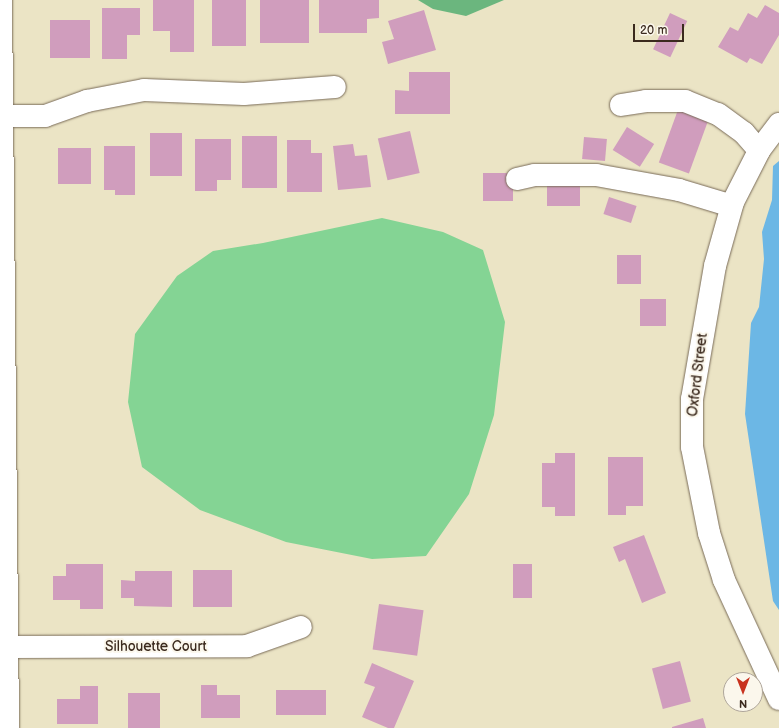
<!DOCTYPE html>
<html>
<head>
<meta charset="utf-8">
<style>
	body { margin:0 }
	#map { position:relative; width:779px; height:728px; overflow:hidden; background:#ebe4c5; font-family:"Balsamiq Sans",sans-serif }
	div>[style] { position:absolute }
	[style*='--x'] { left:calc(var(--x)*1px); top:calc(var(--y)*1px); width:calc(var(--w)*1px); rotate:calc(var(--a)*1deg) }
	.green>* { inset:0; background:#84d494 }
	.forest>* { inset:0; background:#6bb67e }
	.water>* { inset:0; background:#6cb7e5 }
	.building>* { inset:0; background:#d09dbd; transform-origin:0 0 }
	.roads { filter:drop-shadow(0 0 1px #796b58) drop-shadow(0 0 1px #796b58) }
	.minor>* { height:22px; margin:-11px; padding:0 11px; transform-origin:11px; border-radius:11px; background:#fff }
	span { translate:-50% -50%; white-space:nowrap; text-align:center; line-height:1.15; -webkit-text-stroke:4px #fbf7ec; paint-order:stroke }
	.street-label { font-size:14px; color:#3b2a1e }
	.north { position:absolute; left:723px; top:672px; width:40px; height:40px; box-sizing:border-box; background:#fbf7ec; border:1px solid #aea59a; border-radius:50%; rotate:180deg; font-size:11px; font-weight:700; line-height:16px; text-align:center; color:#3b2a1e }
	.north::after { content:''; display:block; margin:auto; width:14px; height:18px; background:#c8321e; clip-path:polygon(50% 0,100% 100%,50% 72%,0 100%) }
	.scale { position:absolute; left:633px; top:24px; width:51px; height:18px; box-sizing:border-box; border:2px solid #3b2a1e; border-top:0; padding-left:5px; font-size:12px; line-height:14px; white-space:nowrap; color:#3b2a1e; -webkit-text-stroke:3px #fbf7ec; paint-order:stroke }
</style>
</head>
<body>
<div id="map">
	<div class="green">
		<i style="clip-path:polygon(382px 218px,443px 232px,483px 250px,505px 322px,494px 415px,469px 494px,426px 556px,372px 559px,286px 542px,200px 510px,142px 467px,128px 402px,135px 334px,177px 276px,213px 251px,263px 243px)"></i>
	</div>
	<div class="forest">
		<i style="clip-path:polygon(418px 0,504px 0,466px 16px,433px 9px)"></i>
	</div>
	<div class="water">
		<i style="clip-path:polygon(779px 161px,779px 610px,773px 601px,745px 414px,751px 323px,759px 307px,764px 259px,762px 232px,772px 200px,773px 166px)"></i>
	</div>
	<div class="building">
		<i style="clip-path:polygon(153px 0,194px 0,194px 52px,170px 52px,170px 31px,153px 31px)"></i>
		<i style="left:212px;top:0;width:34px;height:46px"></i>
		<i style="left:260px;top:0;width:49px;height:43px"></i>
		<i style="clip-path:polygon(319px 0,379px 0,379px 18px,367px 19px,367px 33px,319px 33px)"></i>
		<i style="clip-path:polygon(765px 5px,779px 13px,779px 35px,762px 64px,750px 58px,747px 63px,718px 47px,730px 27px,738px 31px,748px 13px,757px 18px)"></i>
		<i style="clip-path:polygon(102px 8px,140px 8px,140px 35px,127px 35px,127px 59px,102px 59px)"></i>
		<i style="clip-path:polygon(424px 10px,436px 50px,388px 64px,382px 42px,394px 39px,388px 21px)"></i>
		<i style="left:670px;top:13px;width:19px;height:40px;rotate:25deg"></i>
		<i style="left:50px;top:20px;width:40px;height:38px"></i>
		<i style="clip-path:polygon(409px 72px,450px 72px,450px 114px,395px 114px,395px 90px,409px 91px)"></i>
		<i style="left:679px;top:107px;width:32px;height:59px;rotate:20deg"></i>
		<i style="left:627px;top:127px;width:32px;height:27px;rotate:32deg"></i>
		<i style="left:410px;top:131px;width:43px;height:33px;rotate:77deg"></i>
		<i style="left:150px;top:133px;width:32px;height:43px"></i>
		<i style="left:242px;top:136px;width:35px;height:52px"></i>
		<i style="left:584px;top:137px;width:23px;height:22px;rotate:5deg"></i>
		<i style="clip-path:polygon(195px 139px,231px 139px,231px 180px,217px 180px,217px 191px,195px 191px)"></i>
		<i style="clip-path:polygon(287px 140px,311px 140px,311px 153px,322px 153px,322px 192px,287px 192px)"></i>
		<i style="clip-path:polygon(353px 144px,355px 156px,367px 155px,371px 187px,338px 190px,333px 146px)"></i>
		<i style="clip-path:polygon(104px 146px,135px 146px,135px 195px,115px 195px,115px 190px,104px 190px)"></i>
		<i style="left:58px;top:148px;width:33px;height:36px"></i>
		<i style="left:483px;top:173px;width:30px;height:28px"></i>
		<i style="left:547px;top:183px;width:33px;height:23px"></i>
		<i style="left:609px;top:197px;width:29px;height:18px;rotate:18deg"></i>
		<i style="left:617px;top:255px;width:24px;height:29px"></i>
		<i style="left:640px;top:299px;width:26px;height:27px"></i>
		<i style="clip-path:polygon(555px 453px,575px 453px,575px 516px,555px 516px,555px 507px,542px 507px,542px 463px,555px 463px)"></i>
		<i style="clip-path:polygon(608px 457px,643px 457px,643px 506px,626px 506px,626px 515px,608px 515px)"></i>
		<i style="clip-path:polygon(644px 535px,666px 593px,642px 603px,625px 559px,619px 562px,613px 547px)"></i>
		<i style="clip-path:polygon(66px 564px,103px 564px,103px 609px,80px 609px,80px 600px,53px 600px,53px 576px,66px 576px)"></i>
		<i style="left:513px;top:564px;width:19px;height:34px"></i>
		<i style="left:193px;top:570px;width:39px;height:37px"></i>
		<i style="clip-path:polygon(135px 571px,172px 571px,172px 607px,134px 606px,134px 598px,121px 598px,121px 580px,135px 581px)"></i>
		<i style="left:379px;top:604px;width:45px;height:46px;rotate:8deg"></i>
		<i style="left:680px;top:661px;width:42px;height:29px;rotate:75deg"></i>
		<i style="clip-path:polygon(372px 663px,414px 681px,394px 728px,388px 728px,362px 717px,375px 687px,364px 683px)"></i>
		<i style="clip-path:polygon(201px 685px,217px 685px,217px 695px,240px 695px,240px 718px,201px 718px)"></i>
		<i style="clip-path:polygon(80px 686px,98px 686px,98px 724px,57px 724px,57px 699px,80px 699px)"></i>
		<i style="left:276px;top:690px;width:50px;height:25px"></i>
		<i style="left:128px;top:693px;width:32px;height:35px"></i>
		<i style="clip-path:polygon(703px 718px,706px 728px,672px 728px,672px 727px)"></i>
	</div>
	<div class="roads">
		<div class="minor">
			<i style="--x:1;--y:0;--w:728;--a:89.45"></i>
			<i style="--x:621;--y:105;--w:25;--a:-9"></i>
			<i style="--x:646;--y:101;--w:39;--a:0"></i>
			<i style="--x:685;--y:101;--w:35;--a:22"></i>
			<i style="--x:718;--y:114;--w:32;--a:36"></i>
			<i style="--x:744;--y:133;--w:23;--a:49"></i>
			<i style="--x:2;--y:116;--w:43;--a:0"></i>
			<i style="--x:45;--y:116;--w:45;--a:-19.7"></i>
			<i style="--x:87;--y:101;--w:58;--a:-10.9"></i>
			<i style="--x:144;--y:90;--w:100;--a:2.3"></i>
			<i style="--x:244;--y:94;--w:91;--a:-4.4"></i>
			<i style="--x:779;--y:124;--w:34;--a:127"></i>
			<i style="--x:759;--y:151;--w:57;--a:117"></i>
			<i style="--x:733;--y:202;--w:66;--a:105.7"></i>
			<i style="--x:715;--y:266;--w:135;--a:99.8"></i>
			<i style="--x:692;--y:399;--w:48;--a:90"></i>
			<i style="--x:692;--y:447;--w:88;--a:78.8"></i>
			<i style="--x:709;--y:533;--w:49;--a:72.3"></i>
			<i style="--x:724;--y:580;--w:131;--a:65.2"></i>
			<i style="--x:517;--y:179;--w:18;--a:-13"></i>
			<i style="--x:535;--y:175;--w:61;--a:0"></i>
			<i style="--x:596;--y:175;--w:84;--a:10.2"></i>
			<i style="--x:679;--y:190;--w:55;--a:16.8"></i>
			<i style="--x:8;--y:647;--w:239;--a:-0.2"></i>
			<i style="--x:247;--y:646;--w:57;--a:-19.4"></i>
		</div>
	</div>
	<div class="street-label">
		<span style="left:698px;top:375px;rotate:-83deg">Oxford Street</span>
		<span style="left:156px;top:647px">Silhouette Court</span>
	</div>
	<div class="north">N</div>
	<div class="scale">20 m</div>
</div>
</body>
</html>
